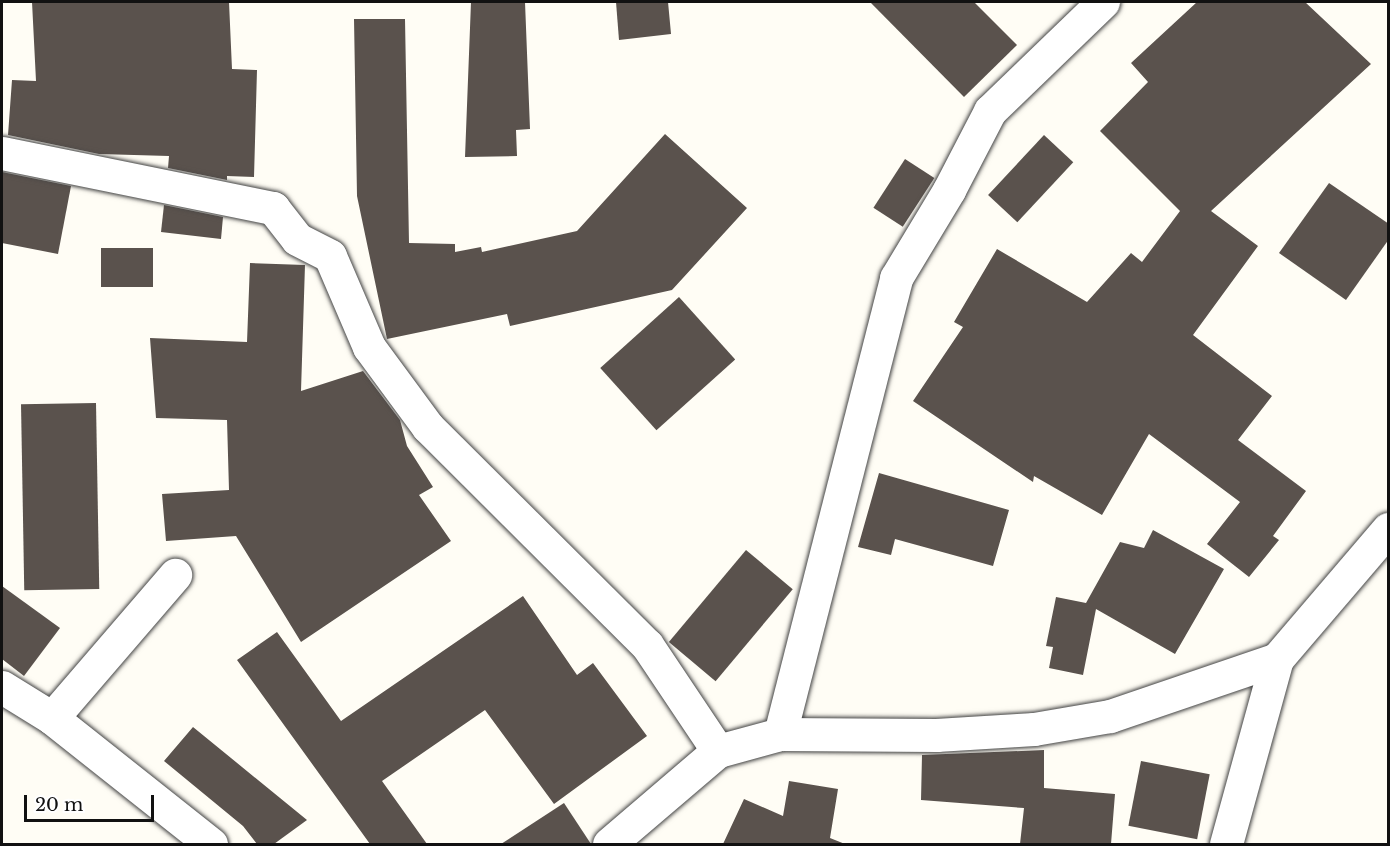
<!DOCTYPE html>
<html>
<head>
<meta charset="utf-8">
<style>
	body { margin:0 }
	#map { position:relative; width:1390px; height:846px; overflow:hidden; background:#fffdf5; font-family:"Libre Baskerville",serif }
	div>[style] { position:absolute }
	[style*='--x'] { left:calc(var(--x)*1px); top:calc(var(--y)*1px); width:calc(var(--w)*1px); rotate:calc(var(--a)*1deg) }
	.building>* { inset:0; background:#5a524d; transform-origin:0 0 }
	.roads { filter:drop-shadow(0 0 2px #444) drop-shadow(0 0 2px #444) }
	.minor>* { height:33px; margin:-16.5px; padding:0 16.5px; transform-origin:16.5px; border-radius:16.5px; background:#fff }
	span { translate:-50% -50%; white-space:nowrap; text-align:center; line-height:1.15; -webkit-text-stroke:6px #fff; paint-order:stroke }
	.frame { position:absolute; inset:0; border:3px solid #111; pointer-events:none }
	.scale { position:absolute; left:24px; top:795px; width:130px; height:27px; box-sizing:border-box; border:3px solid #111; border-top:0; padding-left:8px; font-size:18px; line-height:21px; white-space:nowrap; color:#111; -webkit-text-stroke:4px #fff; paint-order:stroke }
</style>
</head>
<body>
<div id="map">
	<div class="building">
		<i style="clip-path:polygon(32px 2px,229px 2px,232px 69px,257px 70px,254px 177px,227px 176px,227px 180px,168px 168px,169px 156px,99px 154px,8px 135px,12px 80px,36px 81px)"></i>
		<i style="clip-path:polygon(471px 2px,525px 2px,530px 129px,516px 130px,517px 156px,465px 157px)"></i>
		<i style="clip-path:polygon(616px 2px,668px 2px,671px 34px,619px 40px)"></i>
		<i style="clip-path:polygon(870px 2px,974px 2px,1017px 45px,964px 97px)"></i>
		<i style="clip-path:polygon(1197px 2px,1305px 2px,1371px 64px,1211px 211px,1258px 246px,1193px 335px,1272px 396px,1238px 440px,1306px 491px,1273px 536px,1279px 540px,1249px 577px,1207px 544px,1240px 502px,1149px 434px,1102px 515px,1034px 476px,1033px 482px,913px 401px,963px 327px,954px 322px,997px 249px,1087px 302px,1131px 253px,1142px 262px,1180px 211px,1100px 131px,1148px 82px,1131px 63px)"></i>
		<i style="clip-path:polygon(354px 19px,405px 19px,409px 243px,455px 244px,455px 252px,481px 247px,482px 252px,577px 231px,665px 134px,747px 208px,672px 290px,510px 326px,507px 314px,387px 339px,357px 196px)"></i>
		<i style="left:1044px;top:135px;width:40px;height:82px;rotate:43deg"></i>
		<i style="left:905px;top:159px;width:35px;height:58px;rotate:33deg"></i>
		<i style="clip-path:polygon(2px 172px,71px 186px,58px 254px,2px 243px)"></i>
		<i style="clip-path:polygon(1329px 183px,1389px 224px,1389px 239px,1346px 300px,1279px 253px)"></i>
		<i style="clip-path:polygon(164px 205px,223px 217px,221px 239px,161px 232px)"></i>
		<i style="left:101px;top:248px;width:52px;height:39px"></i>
		<i style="clip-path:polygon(250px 263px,305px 265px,301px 391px,363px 371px,400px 420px,407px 446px,433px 487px,419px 495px,451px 541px,301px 642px,236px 536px,166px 541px,162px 494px,229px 490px,227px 420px,156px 418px,150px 338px,247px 342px)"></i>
		<i style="left:679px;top:297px;width:84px;height:106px;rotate:48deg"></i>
		<i style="left:96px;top:403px;width:186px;height:75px;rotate:89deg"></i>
		<i style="clip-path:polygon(879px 473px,1009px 510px,993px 566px,895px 539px,891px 555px,858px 547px)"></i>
		<i style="clip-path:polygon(1153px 530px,1224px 569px,1175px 654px,1096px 609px,1083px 675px,1049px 668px,1053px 647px,1046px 646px,1056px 597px,1086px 603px,1120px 542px,1144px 548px)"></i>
		<i style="left:746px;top:550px;width:61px;height:120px;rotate:40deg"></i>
		<i style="clip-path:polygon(2px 586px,60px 628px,24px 676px,2px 659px)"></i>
		<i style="clip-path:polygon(523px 596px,577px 675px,593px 663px,647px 736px,554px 804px,485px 710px,382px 781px,427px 844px,370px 844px,237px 660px,277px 632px,341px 721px)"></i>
		<i style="clip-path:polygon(193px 727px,307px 820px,274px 844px,257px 844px,243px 826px,164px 761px)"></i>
		<i style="clip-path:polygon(1044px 750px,1044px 788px,1115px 794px,1111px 844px,1020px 844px,1024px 808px,921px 800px,922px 755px)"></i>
		<i style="left:1141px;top:761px;width:70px;height:66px;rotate:11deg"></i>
		<i style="clip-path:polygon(789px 781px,838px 789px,830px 838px,845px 844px,723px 844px,744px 799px,783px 816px)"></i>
		<i style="clip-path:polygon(564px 803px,591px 844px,501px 844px)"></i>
	</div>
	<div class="roads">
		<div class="minor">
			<i style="--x:2;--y:153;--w:277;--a:11.5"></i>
			<i style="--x:273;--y:208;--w:39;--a:52"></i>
			<i style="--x:297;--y:239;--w:37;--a:27"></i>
			<i style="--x:330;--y:256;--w:99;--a:66.8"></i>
			<i style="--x:369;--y:347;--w:99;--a:53.6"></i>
			<i style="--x:428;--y:427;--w:309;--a:44.9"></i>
			<i style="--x:647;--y:645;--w:128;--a:56.2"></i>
			<i style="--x:2;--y:687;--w:59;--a:31.8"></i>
			<i style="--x:52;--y:718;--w:203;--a:38.4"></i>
			<i style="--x:52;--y:718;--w:189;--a:-49.3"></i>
			<i style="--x:780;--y:734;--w:156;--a:0.4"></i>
			<i style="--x:936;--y:735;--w:98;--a:-3.5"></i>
			<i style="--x:1034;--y:729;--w:77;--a:-9.7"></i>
			<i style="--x:1110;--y:716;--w:176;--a:-18.8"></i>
			<i style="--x:1277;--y:659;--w:171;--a:-49.5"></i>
			<i style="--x:609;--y:844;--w:143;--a:-40.5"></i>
			<i style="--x:718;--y:751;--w:64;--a:-15.3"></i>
			<i style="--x:780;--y:734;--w:471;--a:-75.7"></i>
			<i style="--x:896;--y:278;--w:103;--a:-58.9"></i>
			<i style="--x:949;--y:190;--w:89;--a:-62.6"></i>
			<i style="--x:990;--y:111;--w:157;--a:-44"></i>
			<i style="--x:1226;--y:844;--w:192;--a:-74.6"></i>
		</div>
	</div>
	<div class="frame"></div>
	<div class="scale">20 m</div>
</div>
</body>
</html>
